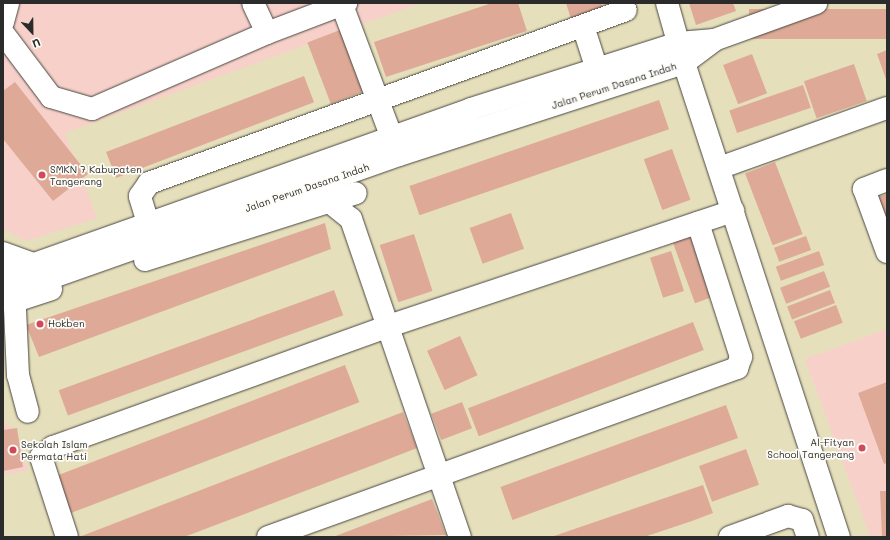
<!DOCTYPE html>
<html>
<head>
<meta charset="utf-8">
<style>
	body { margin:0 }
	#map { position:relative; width:890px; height:540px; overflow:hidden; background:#e6dfbb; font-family:Mali,sans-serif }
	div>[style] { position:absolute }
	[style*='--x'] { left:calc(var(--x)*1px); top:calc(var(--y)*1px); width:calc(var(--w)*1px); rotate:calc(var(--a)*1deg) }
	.built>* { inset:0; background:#f7d1c9 }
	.building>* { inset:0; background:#deaa97; transform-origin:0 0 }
	.roads { filter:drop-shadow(0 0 1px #474641) drop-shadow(0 0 1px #474641) }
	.minor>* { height:22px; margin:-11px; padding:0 11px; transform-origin:11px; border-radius:11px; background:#fff }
	.dots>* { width:11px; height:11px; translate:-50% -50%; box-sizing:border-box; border:2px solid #fdfcf7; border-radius:50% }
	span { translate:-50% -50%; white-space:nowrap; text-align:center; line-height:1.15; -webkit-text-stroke:3.5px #fdfcf7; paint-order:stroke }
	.street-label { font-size:10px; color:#2b2b2b }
	.poi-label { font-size:10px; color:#2b2b2b }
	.left { translate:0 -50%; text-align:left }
	.right { translate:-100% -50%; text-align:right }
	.frame { position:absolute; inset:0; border:4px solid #2b2b2b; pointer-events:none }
	.north { position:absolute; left:12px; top:12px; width:40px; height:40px; -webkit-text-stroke:3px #fdfcf7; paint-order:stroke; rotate:158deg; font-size:11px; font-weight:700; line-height:16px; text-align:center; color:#2b2b2b }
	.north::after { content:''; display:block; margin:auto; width:14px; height:18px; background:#2b2b2b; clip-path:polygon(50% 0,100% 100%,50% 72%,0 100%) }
</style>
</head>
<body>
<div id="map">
	<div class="built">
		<i style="clip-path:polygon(3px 3px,421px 3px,65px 133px,97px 218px,26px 241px,3px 229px)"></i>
		<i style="clip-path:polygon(887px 329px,887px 537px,870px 537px,805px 359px)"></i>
		<i style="clip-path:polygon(3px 421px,16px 431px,28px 470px,3px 475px)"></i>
	</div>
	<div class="building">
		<i style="clip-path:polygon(492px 3px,518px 3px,527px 31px,386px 77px,374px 42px)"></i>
		<i style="clip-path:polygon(566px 3px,601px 3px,603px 8px,571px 19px)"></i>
		<i style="clip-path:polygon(689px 3px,733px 3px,736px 11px,696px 25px)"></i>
		<i style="left:887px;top:9px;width:30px;height:138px;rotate:90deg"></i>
		<i style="left:340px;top:30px;width:66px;height:35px;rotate:69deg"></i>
		<i style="clip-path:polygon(887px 50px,887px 82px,877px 54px)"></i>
		<i style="left:752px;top:54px;width:42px;height:31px;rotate:69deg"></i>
		<i style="left:854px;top:64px;width:39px;height:53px;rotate:71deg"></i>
		<i style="left:304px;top:76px;width:28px;height:212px;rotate:69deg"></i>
		<i style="clip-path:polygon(15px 82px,88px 174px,53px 201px,3px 139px,3px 91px)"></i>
		<i style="left:803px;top:85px;width:24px;height:78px;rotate:71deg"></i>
		<i style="left:659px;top:100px;width:31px;height:264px;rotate:71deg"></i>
		<i style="left:672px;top:149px;width:54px;height:30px;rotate:70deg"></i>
		<i style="left:775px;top:162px;width:77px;height:32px;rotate:69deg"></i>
		<i style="clip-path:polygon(887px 194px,887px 220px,878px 197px)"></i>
		<i style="left:511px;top:213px;width:38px;height:44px;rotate:70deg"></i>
		<i style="clip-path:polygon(325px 223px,331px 249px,39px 357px,26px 325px)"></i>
		<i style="left:695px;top:233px;width:66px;height:24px;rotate:70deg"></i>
		<i style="left:414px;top:234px;width:60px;height:36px;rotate:72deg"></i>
		<i style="left:806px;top:236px;width:15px;height:34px;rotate:70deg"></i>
		<i style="left:671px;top:251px;width:42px;height:22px;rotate:72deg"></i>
		<i style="left:819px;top:251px;width:15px;height:46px;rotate:70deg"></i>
		<i style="left:824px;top:271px;width:17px;height:47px;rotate:69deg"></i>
		<i style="left:334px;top:290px;width:27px;height:293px;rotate:70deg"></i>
		<i style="left:830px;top:290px;width:14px;height:46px;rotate:69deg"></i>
		<i style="left:836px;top:305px;width:19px;height:45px;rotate:69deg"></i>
		<i style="left:693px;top:322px;width:30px;height:241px;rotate:69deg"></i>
		<i style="left:460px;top:336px;width:43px;height:36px;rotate:66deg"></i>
		<i style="left:345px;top:365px;width:40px;height:309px;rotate:69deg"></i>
		<i style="clip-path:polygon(887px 382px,887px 463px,884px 464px,858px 393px)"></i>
		<i style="left:462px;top:402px;width:28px;height:33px;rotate:69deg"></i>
		<i style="left:726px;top:405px;width:35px;height:240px;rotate:70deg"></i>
		<i style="clip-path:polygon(403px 412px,417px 448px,376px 464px,184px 537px,79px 537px)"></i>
		<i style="clip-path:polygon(17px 428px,23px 467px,3px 471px,3px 430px)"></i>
		<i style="left:746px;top:449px;width:38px;height:50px;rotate:70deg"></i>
		<i style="clip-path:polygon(703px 485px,713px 513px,692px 521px,644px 537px,551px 537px)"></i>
		<i style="clip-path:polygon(880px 491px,887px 491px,887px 537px,882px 537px)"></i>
		<i style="clip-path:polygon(432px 499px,446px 535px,333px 537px)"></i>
	</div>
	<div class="roads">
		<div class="minor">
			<i style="--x:253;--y:3;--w:33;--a:65"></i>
			<i style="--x:267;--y:33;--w:85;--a:-20.8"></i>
			<i style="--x:667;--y:3;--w:62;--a:74.2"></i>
			<i style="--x:684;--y:63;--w:499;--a:71.9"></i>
			<i style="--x:342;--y:5;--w:156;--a:69.4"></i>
			<i style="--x:3;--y:22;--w:20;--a:-75"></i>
			<i style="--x:583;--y:26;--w:59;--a:72.2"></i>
			<i style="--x:3;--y:33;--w:80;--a:53.1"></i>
			<i style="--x:51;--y:97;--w:43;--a:16.3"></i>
			<i style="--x:92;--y:109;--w:191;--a:-23.5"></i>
			<i style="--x:719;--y:168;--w:178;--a:-19.7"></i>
			<i style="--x:307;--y:174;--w:14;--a:73"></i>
			<i style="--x:311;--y:187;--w:51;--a:38.7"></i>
			<i style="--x:351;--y:219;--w:336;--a:71.1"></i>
			<i style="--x:887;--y:180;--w:25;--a:159"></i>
			<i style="--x:864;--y:189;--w:67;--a:69.9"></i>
			<i style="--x:148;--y:223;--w:28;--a:-107"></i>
			<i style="--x:140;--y:196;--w:16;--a:-55"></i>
			<i style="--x:149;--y:183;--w:507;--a:-19.93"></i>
			<i style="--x:3;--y:253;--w:33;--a:20"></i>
			<i style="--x:34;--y:264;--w:464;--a:-19.5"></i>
			<i style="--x:471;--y:109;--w:218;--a:-17.6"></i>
			<i style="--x:679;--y:43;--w:35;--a:-5"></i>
			<i style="--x:714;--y:40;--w:109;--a:-19.9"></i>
			<i style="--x:145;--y:260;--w:221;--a:-17.6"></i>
			<i style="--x:3;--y:275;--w:27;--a:20"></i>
			<i style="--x:28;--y:284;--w:16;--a:-14"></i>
			<i style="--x:44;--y:280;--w:376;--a:-19.4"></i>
			<i style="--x:399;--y:155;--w:299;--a:-17.9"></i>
			<i style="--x:684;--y:63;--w:38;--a:-37"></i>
			<i style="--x:14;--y:287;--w:88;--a:87.4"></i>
			<i style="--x:18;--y:375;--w:38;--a:75"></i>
			<i style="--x:3;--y:296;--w:13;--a:23"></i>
			<i style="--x:15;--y:301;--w:38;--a:-18"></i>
			<i style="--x:67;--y:537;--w:84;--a:-108"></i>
			<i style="--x:41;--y:457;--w:16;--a:-40"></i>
			<i style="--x:53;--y:447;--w:357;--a:-19.8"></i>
			<i style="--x:389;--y:326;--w:363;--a:-18.5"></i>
			<i style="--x:268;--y:537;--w:499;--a:-19.8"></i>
			<i style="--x:737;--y:368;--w:12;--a:-70"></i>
			<i style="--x:741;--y:357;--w:141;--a:-107.8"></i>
			<i style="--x:730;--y:537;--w:62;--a:-19.9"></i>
			<i style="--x:788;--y:516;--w:15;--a:16"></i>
			<i style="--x:802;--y:520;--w:18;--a:71"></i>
		</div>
	</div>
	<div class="dots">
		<i style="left:42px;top:175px;background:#d1495b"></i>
		<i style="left:40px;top:324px;background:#d1495b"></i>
		<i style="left:862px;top:448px;background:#d1495b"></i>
		<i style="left:13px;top:450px;background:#d1495b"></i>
	</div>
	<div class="street-label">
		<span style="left:614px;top:86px;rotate:-18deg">Jalan Perum Dasana Indah</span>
		<span style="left:307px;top:188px;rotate:-19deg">Jalan Perum Dasana Indah</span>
	</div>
	<div class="poi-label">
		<span class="left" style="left:50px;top:175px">SMKN 7 Kabupaten<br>Tangerang</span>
		<span class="left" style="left:48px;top:324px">Hokben</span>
		<span class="right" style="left:854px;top:448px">Al-Fityan<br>School Tangerang</span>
		<span class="left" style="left:21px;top:450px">Sekolah Islam<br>Permata Hati</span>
	</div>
	<div class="frame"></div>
	<div class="north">U</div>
</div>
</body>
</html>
